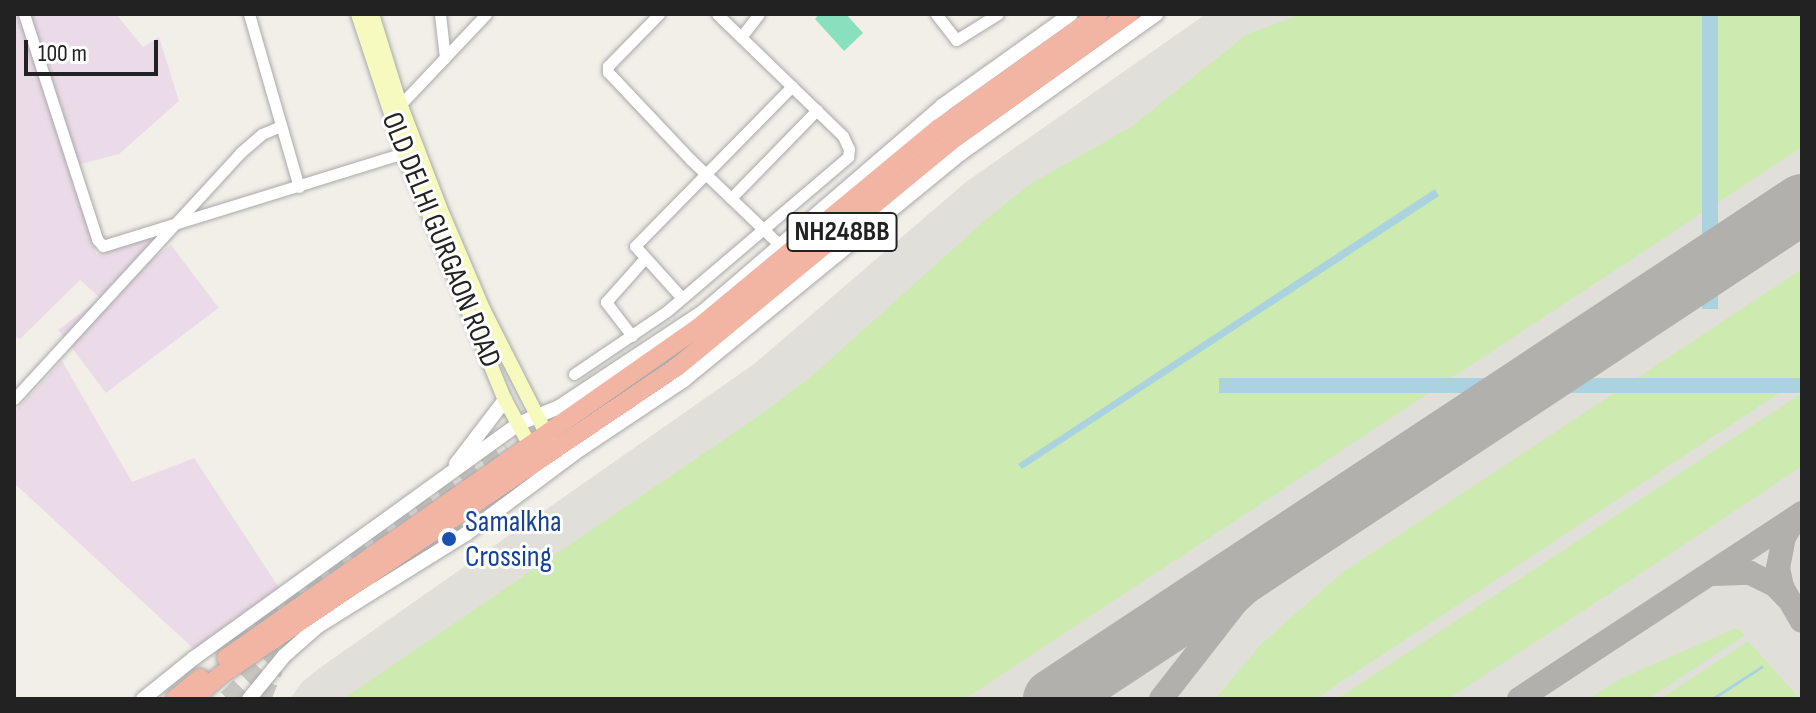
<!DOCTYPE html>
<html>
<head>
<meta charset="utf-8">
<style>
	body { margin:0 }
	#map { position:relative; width:1816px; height:713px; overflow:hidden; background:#f2efe9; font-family:"Sofia Sans Condensed",sans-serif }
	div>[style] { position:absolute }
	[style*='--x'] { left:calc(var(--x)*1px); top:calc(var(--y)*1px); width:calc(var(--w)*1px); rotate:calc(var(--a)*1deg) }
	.industrial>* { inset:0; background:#ebdbe8; transform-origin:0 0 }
	.airport>* { inset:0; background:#e1dfda }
	.grass>* { inset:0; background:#cdebb0 }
	.pitch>* { inset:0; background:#88e0be }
	.water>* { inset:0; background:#aad3df; transform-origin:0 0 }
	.stream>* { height:3px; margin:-1.5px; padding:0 1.5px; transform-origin:1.5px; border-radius:1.5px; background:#aad3df }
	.taxiway>* { height:24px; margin:-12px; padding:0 12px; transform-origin:12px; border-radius:12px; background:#b1b0ac }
	.runway>* { height:60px; margin:-30px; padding:0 30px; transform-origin:30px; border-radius:30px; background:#b1b0ac }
	.trunk-tunnel>* { height:18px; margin-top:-9px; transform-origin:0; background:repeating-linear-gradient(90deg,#c8c6c1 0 18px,transparent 0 27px) }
	.roads { filter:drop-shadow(0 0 2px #a9a9a9) drop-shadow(0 0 2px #a9a9a9) }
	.minor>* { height:11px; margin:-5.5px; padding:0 5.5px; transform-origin:5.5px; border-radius:5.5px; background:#fff }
	.tertiary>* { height:14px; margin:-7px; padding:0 7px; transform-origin:7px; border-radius:7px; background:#fff }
	.secondary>* { height:14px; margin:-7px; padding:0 7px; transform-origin:7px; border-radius:7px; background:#f7fabf }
	.trunk>* { height:18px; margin:-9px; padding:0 9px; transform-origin:9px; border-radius:9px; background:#f2b4a3 }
	.dots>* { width:22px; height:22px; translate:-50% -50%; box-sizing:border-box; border:4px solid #fff; border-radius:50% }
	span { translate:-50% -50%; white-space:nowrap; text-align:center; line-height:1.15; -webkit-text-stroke:6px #fff; paint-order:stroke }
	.shield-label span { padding:2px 6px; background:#fff; border:2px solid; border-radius:6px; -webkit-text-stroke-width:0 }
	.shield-label { font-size:28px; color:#222; font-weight:700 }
	.street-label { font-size:30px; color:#222 }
	.transit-label { font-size:30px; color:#164399 }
	.left { translate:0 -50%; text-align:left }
	.frame { position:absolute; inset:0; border:16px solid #222; pointer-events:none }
	.scale { position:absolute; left:24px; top:40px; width:134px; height:36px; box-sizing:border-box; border:4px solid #222; border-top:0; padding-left:10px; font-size:24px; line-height:28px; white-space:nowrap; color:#222; -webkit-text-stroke:6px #fff; paint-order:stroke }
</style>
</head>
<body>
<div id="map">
	<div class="industrial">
		<i style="clip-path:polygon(14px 14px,116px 14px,143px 47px,159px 37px,179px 101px,119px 154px,70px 167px,96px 254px,158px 235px,100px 298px,80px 280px,20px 339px,14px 336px)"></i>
		<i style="left:171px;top:245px;width:79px;height:141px;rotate:53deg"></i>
		<i style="clip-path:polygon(62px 361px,132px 482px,194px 458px,280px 589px,195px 650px,14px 483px,14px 412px)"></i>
	</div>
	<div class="airport">
		<i style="clip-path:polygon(1206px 14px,1802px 14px,1802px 699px,290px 699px,302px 682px,321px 667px,754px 364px,966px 182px)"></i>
	</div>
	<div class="grass">
		<i style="clip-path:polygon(1291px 14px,1802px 14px,1802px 147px,965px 699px,343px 699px,763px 413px,813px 375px,984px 221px,1030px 184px,1131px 127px,1247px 34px,1294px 17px)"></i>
		<i style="clip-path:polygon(1802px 269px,1802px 378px,1315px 699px,1215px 699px,1262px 643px,1343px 572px)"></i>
		<i style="clip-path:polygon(1802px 393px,1802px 466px,1661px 560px,1448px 699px,1337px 699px)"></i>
		<i style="clip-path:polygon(1736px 628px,1745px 635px,1648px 699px,1588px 699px,1622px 678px)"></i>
		<i style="clip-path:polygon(1748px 641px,1800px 699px,1660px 699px)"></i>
	</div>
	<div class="pitch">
		<i style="clip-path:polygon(819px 14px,846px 14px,863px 33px,844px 51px,815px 19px)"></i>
	</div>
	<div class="water">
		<i style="left:1702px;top:14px;width:16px;height:295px"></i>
		<i style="clip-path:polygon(1435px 189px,1439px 196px,1022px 469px,1018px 464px)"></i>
		<i style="left:1802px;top:378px;width:15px;height:583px;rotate:90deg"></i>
	</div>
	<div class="stream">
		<i style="--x:1712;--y:699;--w:59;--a:-33.1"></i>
	</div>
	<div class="taxiway">
		<i style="--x:1794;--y:521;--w:19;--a:122"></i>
		<i style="--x:1784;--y:537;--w:32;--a:101"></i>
		<i style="--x:1778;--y:568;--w:19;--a:78"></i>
		<i style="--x:1782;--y:587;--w:39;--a:60"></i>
		<i style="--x:1713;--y:574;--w:37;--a:-2"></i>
		<i style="--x:1750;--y:573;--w:28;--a:26"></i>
		<i style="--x:1775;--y:585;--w:18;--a:47"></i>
		<i style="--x:1161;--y:699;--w:122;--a:-52"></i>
		<i style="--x:1236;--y:603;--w:74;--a:-42.8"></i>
		<i style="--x:1290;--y:553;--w:97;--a:-38.3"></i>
		<i style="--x:1519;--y:699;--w:339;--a:-33.3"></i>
	</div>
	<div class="runway">
		<i style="--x:1053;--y:699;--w:898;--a:-33.46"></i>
	</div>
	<div class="trunk-tunnel">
		<i style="--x:356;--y:595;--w:146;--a:-34.1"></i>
		<i style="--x:238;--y:646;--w:37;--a:-49"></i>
		<i style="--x:262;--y:618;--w:298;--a:-34.3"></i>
		<i style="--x:227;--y:699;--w:79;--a:-44"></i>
		<i style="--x:284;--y:644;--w:37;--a:-34"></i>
		<i style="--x:262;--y:699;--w:32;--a:-68"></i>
	</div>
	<div class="roads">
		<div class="minor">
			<i style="--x:24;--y:14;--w:237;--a:72"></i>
			<i style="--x:97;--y:239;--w:9;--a:49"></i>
			<i style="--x:103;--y:246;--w:315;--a:-17.2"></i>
			<i style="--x:249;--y:14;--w:180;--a:73.9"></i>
			<i style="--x:440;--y:14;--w:44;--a:83.5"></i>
			<i style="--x:659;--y:14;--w:73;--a:134.4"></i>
			<i style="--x:608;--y:66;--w:6;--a:90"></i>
			<i style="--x:608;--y:72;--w:120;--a:46.7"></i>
			<i style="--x:690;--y:159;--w:133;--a:43.8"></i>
			<i style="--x:936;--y:14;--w:33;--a:52"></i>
			<i style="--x:956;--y:40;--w:49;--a:-31.8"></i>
			<i style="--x:741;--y:37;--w:29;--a:-52"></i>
			<i style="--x:400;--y:105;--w:125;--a:-46.6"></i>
			<i style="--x:731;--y:198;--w:123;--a:-45.7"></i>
			<i style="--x:682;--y:298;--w:70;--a:-132.1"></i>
			<i style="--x:635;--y:246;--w:224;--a:-45.5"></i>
			<i style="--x:632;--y:336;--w:43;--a:-127.4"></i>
			<i style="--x:606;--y:302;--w:57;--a:-48.5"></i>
			<i style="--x:574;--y:374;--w:112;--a:-34.1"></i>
			<i style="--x:667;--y:311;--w:238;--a:-40.4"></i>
			<i style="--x:848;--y:157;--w:8;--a:-83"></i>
			<i style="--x:849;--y:149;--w:14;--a:-115"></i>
			<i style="--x:843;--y:136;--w:175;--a:-135.9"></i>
			<i style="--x:14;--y:399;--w:334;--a:-47.4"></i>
			<i style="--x:240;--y:153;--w:29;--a:-41"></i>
			<i style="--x:262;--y:134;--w:21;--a:-23"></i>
		</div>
		<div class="tertiary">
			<i style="--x:456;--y:464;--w:81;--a:-52.6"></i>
			<i style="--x:143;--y:699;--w:65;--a:-38.8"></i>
			<i style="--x:194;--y:658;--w:400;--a:-35.8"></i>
			<i style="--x:518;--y:424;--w:44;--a:-22.5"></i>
			<i style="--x:559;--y:407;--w:174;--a:-33.5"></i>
			<i style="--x:704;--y:311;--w:314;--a:-40.7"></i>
			<i style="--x:942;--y:106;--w:158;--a:-35.5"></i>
			<i style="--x:249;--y:699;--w:55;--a:-50.9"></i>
			<i style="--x:284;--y:656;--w:45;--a:-41.4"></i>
			<i style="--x:318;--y:626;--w:174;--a:-31.9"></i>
			<i style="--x:466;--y:534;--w:144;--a:-36.6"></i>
			<i style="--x:582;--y:448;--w:123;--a:-33.7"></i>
			<i style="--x:684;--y:380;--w:357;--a:-39.3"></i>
			<i style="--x:960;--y:154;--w:241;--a:-35.5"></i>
		</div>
		<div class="secondary">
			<i style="--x:358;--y:14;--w:146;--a:71.7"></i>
			<i style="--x:404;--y:153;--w:267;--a:67.8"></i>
			<i style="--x:505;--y:400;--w:60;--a:61.3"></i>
			<i style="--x:372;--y:14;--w:91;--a:72.8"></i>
			<i style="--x:399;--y:101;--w:115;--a:69"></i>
			<i style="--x:440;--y:208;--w:112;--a:66.9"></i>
			<i style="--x:484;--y:311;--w:146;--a:63.1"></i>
		</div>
		<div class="trunk">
			<i style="--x:226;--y:658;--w:577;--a:-34.98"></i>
			<i style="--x:699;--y:327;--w:312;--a:-39.7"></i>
			<i style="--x:939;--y:128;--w:196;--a:-35.5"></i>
			<i style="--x:175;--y:699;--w:33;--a:-40"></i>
			<i style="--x:193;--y:699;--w:37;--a:-41"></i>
			<i style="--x:221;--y:675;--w:550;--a:-34.04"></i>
			<i style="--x:677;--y:367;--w:355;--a:-39.5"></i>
			<i style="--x:951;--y:141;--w:219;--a:-35.5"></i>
		</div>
	</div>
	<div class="dots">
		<i style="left:449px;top:539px;background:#1a4fb4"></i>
	</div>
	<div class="shield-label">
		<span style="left:842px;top:232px">NH248BB</span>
	</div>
	<div class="street-label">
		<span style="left:441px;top:240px;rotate:68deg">OLD DELHI GURGAON ROAD</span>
	</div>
	<div class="transit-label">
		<span class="left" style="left:465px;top:539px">Samalkha<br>Crossing</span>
	</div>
	<div class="frame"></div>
	<div class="scale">100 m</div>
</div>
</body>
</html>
